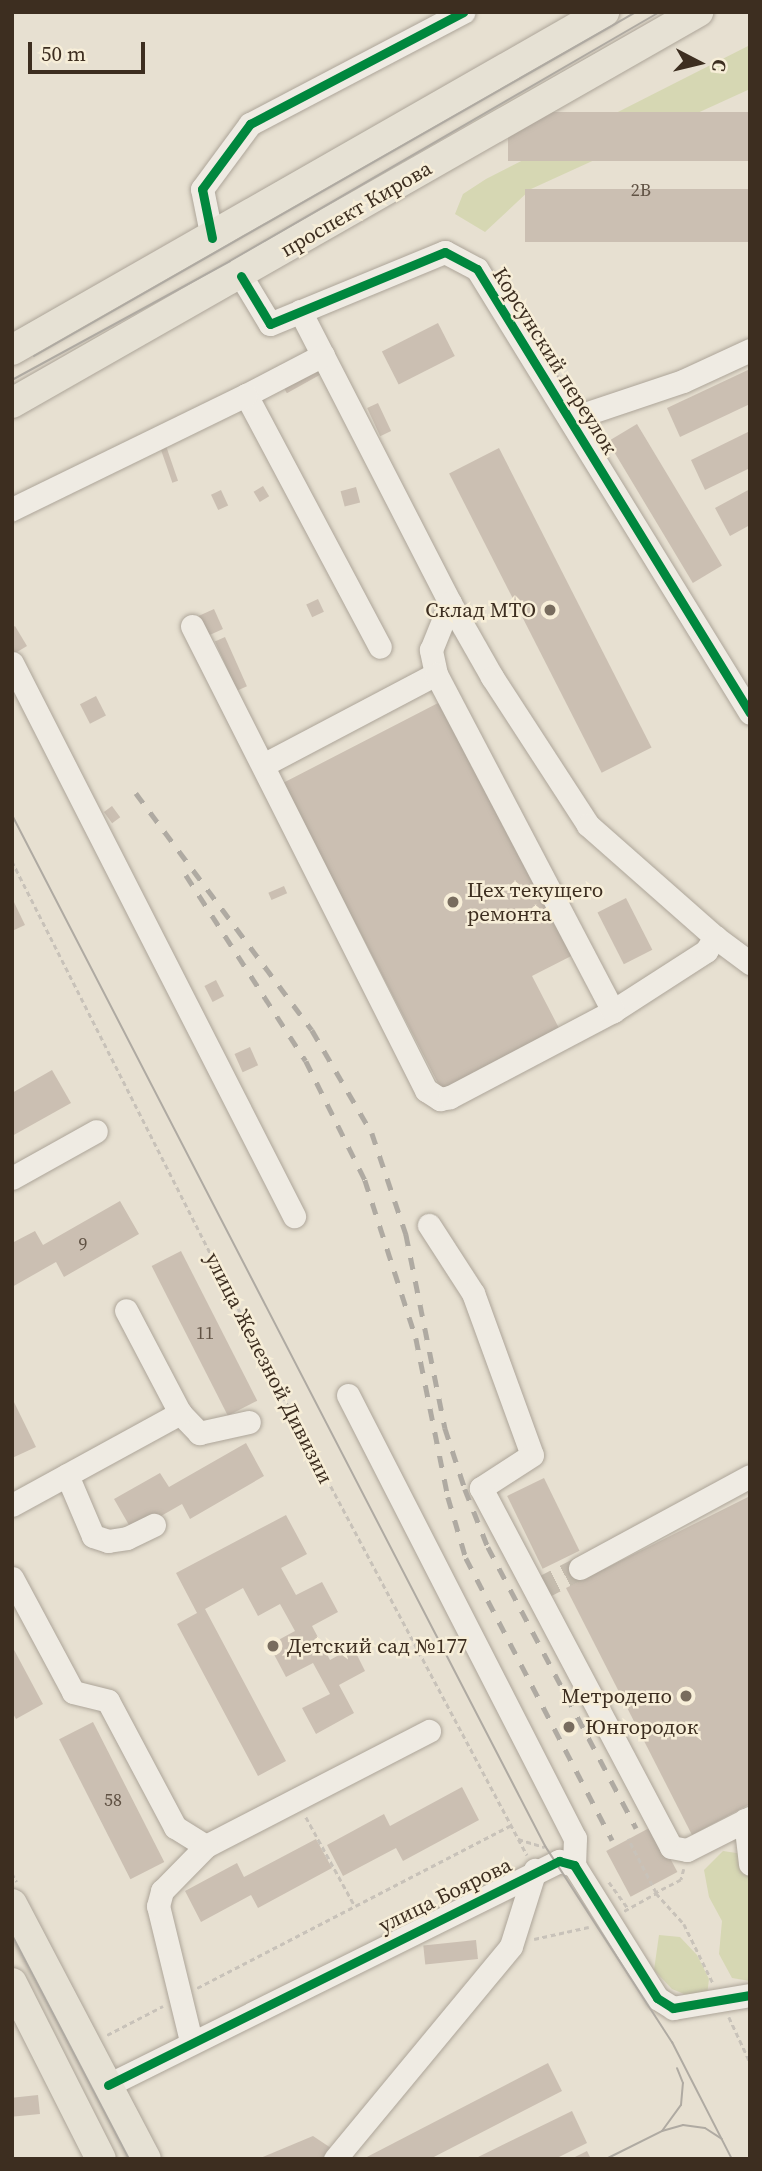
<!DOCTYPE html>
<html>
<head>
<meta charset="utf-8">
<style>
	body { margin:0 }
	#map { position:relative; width:762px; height:2171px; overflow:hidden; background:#e7e0d1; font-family:"Source Serif 4",serif }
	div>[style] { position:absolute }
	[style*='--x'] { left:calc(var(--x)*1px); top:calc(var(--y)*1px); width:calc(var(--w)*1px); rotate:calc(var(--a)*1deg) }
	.green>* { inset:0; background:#d6d7b3 }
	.building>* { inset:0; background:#cbbfb2; transform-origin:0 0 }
	.minor-tunnel>* { height:23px; margin-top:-11.5px; transform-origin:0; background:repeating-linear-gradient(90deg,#c5bcae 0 23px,transparent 0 34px) }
	.path>* { height:2.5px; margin-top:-1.25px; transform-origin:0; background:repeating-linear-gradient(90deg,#c8c2b9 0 5px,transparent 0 8.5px) }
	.roads { filter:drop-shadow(0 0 2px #ada599) drop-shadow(0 0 2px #ada599) }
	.minor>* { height:23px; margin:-11.5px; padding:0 11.5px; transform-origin:11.5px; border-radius:11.5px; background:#efebe3 }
	.major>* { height:30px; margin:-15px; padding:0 15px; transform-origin:15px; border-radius:15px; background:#e6e1d4 }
	.tram>* { height:2px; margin:-1px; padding:0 1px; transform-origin:1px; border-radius:1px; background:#afaaa2 }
	.rail>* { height:4.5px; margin-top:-2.25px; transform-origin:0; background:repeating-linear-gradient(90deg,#afaaa2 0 12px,transparent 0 24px) }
	.cycleway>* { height:9px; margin:-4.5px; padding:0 4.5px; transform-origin:4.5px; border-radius:4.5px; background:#00873e }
	.dots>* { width:19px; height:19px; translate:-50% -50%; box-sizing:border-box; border:4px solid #f7eed8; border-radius:50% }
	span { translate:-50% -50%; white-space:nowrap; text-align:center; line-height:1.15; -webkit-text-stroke:5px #f7eed8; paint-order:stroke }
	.number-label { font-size:18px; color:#605244 }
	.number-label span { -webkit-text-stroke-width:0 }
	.street-label { font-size:21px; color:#3d2e20 }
	.poi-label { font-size:21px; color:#3d2e20 }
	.right { translate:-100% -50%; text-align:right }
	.left { translate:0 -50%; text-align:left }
	.frame { position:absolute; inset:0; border:14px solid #3d2e20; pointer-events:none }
	.north { position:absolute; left:664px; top:28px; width:70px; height:70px; -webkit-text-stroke:5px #f7eed8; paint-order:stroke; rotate:97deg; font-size:19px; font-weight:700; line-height:28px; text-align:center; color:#3d2e20 }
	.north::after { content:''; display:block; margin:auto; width:24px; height:32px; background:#3d2e20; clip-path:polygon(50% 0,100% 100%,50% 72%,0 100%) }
	.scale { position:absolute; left:28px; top:42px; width:117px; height:32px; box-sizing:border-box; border:4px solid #3d2e20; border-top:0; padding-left:9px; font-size:21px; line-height:24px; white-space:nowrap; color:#3d2e20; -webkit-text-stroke:5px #f7eed8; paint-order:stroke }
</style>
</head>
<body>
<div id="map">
	<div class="green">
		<i style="clip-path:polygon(750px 45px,750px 89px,531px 189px,485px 232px,455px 214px,463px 194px,486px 179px)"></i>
		<i style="clip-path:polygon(723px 1851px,750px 1855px,750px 1981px,732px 1978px,719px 1954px,722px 1921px,709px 1897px,704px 1870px)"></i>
		<i style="clip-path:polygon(659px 1935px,680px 1937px,697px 1955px,709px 1979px,707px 1995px,694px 1998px,672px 1989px,654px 1970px)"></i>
	</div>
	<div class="building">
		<i style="left:750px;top:112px;width:49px;height:242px;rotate:90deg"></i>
		<i style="left:750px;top:189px;width:53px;height:225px;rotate:90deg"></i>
		<i style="left:438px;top:323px;width:37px;height:63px;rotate:63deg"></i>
		<i style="left:317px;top:365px;width:10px;height:40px;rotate:61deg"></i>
		<i style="clip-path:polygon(750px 369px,750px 404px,680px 437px,667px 408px)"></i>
		<i style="left:378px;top:403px;width:31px;height:12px;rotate:65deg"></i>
		<i style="left:637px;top:424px;width:165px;height:34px;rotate:59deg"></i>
		<i style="clip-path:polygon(750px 431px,750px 468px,705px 490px,691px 460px)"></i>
		<i style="left:165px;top:443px;width:40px;height:6px;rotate:71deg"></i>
		<i style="left:499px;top:448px;width:336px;height:56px;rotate:63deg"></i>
		<i style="left:263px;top:486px;width:12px;height:11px;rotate:59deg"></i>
		<i style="left:356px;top:487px;width:16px;height:16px;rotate:75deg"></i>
		<i style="clip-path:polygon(750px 489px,750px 525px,730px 536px,715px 508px)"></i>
		<i style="left:221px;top:490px;width:17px;height:11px;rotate:65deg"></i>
		<i style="left:318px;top:599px;width:14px;height:13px;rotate:65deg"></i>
		<i style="left:214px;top:609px;width:22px;height:17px;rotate:66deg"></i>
		<i style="clip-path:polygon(15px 626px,27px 646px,12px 655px,12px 628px)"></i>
		<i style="left:225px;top:637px;width:54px;height:11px;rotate:66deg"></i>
		<i style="left:96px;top:696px;width:22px;height:18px;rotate:63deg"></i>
		<i style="clip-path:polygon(440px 702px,585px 949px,532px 976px,561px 1032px,443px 1093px,283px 783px)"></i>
		<i style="left:112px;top:806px;width:14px;height:10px;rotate:54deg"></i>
		<i style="left:284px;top:886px;width:8px;height:17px;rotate:67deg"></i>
		<i style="clip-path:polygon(12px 898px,25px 925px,12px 931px)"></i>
		<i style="left:626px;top:898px;width:58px;height:32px;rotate:63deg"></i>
		<i style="left:216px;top:980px;width:18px;height:13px;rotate:63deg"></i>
		<i style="left:250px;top:1047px;width:20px;height:17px;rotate:66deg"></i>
		<i style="clip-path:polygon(52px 1070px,71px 1103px,12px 1136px,12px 1093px)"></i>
		<i style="clip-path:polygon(120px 1201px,139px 1234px,64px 1277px,56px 1262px,12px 1287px,12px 1243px,35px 1231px,43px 1245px)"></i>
		<i style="left:181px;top:1251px;width:168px;height:33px;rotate:63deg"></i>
		<i style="clip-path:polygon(12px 1398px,36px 1447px,12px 1458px)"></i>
		<i style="clip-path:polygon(246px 1443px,264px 1476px,190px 1519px,182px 1504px,133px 1532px,114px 1499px,160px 1473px,169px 1487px)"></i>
		<i style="left:544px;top:1478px;width:81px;height:41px;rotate:64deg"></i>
		<i style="clip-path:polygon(750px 1496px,750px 1804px,692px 1835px,566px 1588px)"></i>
		<i style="clip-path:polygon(286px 1515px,307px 1554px,281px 1568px,296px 1595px,322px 1582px,338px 1612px,312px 1626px,330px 1660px,353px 1647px,365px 1671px,339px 1685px,354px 1713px,316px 1734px,302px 1708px,330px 1694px,313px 1663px,286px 1677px,269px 1645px,295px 1631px,280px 1604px,258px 1616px,243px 1588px,205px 1609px,286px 1761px,258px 1776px,177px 1624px,197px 1613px,176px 1573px)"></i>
		<i style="clip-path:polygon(12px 1646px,43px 1704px,16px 1719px,12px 1712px)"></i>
		<i style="left:93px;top:1722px;width:157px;height:38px;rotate:63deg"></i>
		<i style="clip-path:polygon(462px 1787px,479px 1820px,403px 1861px,396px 1848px,343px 1876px,327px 1845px,384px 1814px,390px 1826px)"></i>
		<i style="left:653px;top:1826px;width:52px;height:53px;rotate:62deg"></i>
		<i style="clip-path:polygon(316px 1839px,332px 1868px,258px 1908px,251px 1895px,201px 1922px,185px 1891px,237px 1863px,244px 1877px)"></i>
		<i style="left:476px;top:1940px;width:19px;height:53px;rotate:84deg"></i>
		<i style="clip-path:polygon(548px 2063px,562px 2091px,430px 2159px,363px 2159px)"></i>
		<i style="left:38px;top:2095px;width:19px;height:26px;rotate:84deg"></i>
		<i style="clip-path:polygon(572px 2111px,587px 2143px,555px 2159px,474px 2159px)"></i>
		<i style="clip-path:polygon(313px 2136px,337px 2152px,324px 2159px,258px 2159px)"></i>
		<i style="clip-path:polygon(587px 2151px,591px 2159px,571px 2159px)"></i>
	</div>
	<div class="minor-tunnel">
		<i style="--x:535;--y:1591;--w:51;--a:-27.1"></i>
	</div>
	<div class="path">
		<i style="--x:12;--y:861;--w:583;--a:63.17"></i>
		<i style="--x:275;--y:1381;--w:537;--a:62"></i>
		<i style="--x:306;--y:1817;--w:102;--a:61.2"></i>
		<i style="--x:518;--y:1839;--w:28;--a:17"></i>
		<i style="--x:684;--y:1869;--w:11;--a:105"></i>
		<i style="--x:681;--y:1880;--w:28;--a:153"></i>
		<i style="--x:656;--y:1893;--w:42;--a:47.9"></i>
		<i style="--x:684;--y:1924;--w:66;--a:63.8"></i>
		<i style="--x:12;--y:1873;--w:10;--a:61"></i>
		<i style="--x:609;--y:1882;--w:32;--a:54"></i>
		<i style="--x:624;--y:1911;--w:37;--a:-29"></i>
		<i style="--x:656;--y:1893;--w:61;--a:-117.4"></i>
		<i style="--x:534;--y:1939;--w:56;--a:-12.3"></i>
		<i style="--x:197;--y:1988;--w:354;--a:-27.4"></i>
		<i style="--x:729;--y:2017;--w:50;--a:65"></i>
		<i style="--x:107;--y:2035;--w:63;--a:-27.4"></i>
	</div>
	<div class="roads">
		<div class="minor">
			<i style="--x:212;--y:238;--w:50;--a:-101.5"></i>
			<i style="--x:202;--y:189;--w:81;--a:-53.6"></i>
			<i style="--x:250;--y:124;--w:241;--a:-27.7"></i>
			<i style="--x:241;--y:276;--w:56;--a:58.9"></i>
			<i style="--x:270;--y:324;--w:189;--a:-22.4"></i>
			<i style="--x:445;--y:252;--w:36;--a:28"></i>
			<i style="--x:477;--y:269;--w:521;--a:58.41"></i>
			<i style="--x:300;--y:311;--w:328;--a:62.8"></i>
			<i style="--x:450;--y:603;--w:85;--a:60.4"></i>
			<i style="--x:492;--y:677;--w:176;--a:57"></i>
			<i style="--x:588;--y:825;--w:169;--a:41.4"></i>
			<i style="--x:323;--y:355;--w:87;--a:152.5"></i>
			<i style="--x:246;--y:395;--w:285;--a:62"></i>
			<i style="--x:570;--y:419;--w:119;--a:-18.6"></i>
			<i style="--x:683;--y:381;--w:74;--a:-24.8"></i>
			<i style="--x:12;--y:509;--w:260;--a:-26"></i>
			<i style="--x:192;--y:626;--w:520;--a:63.24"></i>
			<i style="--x:426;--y:1090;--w:17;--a:33"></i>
			<i style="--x:440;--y:1099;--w:10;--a:-11"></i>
			<i style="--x:450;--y:1097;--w:184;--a:-27.8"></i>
			<i style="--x:613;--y:1011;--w:111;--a:-32.8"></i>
			<i style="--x:706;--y:951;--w:17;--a:-57"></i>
			<i style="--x:715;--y:937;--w:44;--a:36.6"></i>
			<i style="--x:12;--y:663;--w:621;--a:62.98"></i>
			<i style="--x:436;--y:674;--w:25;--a:-102"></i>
			<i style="--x:431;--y:650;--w:51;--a:-68"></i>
			<i style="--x:265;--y:764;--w:193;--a:-27.8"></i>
			<i style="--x:436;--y:674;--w:381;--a:62.3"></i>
			<i style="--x:12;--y:1178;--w:96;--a:-29.2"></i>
			<i style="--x:429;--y:1225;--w:81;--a:57.1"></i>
			<i style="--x:473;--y:1293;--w:172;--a:70"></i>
			<i style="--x:532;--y:1455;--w:61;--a:147.1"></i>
			<i style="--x:481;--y:1488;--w:406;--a:62.1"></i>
			<i style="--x:671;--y:1847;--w:16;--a:11"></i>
			<i style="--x:687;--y:1850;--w:71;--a:-26.9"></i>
			<i style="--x:348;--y:1395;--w:498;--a:62.9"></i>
			<i style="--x:575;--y:1838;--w:27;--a:92"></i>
			<i style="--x:180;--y:1413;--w:28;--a:46"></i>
			<i style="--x:199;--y:1433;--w:51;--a:-12.4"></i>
			<i style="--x:67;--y:1475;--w:66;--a:66.9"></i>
			<i style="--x:93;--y:1536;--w:16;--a:18"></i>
			<i style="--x:108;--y:1541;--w:19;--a:-9"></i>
			<i style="--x:127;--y:1538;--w:30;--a:-26"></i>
			<i style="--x:12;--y:1505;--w:192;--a:-28.7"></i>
			<i style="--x:180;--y:1413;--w:116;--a:-117.7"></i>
			<i style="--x:580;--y:1568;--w:193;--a:-28.4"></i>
			<i style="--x:12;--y:1578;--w:129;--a:61.8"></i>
			<i style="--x:73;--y:1692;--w:36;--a:14"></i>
			<i style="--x:108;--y:1701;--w:143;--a:62"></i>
			<i style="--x:175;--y:1827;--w:36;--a:32"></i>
			<i style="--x:206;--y:1846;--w:251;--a:-27.3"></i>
			<i style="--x:745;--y:1820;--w:44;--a:83.5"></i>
			<i style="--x:191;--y:2041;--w:139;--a:-103.7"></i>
			<i style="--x:158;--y:1906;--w:16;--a:-75"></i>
			<i style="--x:162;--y:1891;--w:63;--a:-45.6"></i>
			<i style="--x:108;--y:2085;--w:504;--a:-26.41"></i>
			<i style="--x:559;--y:1861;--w:16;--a:15"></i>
			<i style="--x:574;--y:1865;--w:157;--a:58"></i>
			<i style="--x:657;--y:1998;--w:19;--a:32"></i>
			<i style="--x:673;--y:2008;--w:78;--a:-9.6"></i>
			<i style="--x:335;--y:2159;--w:276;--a:-50.4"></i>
			<i style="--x:511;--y:1946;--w:80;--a:-72.5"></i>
		</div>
		<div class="major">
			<i style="--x:12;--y:350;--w:682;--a:-29.72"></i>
			<i style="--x:12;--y:403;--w:790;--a:-29.68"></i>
			<i style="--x:12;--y:1904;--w:288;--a:62.3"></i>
			<i style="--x:12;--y:1983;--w:197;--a:63.2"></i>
		</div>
	</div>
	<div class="tram">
		<i style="--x:34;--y:356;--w:693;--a:-29.74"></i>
		<i style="--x:12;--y:380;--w:248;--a:-28.6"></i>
		<i style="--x:230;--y:261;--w:497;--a:-30.1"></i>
		<i style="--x:12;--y:815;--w:1161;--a:62.66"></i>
		<i style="--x:545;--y:1846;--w:234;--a:57.1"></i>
		<i style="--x:672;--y:2042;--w:131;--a:62.9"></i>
		<i style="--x:12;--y:1935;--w:253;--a:62.4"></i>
		<i style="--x:662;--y:2131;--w:32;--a:-54"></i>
		<i style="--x:681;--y:2105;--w:22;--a:-85"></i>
		<i style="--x:683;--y:2083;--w:16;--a:-112"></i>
		<i style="--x:606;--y:2159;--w:63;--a:-26.6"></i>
		<i style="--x:662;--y:2131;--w:22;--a:-16"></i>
		<i style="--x:683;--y:2125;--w:22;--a:8"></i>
		<i style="--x:705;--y:2128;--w:20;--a:33"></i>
	</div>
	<div class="rail">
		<i style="--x:136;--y:793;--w:295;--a:53.4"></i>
		<i style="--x:312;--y:1030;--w:119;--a:59.8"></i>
		<i style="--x:372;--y:1133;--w:107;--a:71.4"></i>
		<i style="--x:406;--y:1234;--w:198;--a:78.6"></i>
		<i style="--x:445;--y:1428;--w:64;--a:71.8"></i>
		<i style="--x:465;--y:1489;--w:62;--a:68.4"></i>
		<i style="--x:488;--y:1547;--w:318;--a:62.2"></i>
		<i style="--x:186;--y:875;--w:221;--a:57.2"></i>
		<i style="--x:306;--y:1061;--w:133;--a:63.6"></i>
		<i style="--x:365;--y:1180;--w:166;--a:72.1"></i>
		<i style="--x:416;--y:1338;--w:162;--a:78.6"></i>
		<i style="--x:448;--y:1497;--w:64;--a:73.6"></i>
		<i style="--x:466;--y:1558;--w:318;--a:62.6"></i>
	</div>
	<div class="cycleway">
		<i style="--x:212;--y:238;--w:50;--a:-101.5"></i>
		<i style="--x:202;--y:189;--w:81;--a:-53.6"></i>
		<i style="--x:250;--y:124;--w:241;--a:-27.7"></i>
		<i style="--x:241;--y:276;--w:56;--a:58.9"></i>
		<i style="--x:270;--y:324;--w:189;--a:-22.4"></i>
		<i style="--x:445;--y:252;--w:36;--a:28"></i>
		<i style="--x:477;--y:269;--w:521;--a:58.41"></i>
		<i style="--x:108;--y:2085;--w:504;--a:-26.41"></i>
		<i style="--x:559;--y:1861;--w:16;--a:15"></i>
		<i style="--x:574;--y:1865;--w:157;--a:58"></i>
		<i style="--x:657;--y:1998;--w:19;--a:32"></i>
		<i style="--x:673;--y:2008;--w:78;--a:-9.6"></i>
	</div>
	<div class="dots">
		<i style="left:550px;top:610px;background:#786c5e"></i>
		<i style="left:453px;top:902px;background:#786c5e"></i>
		<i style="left:273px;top:1646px;background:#786c5e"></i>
		<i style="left:686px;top:1696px;background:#786c5e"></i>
		<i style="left:569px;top:1727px;background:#786c5e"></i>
	</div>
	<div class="number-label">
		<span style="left:641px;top:190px">2В</span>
		<span style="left:83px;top:1244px">9</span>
		<span style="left:205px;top:1333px">11</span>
		<span style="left:113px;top:1800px">58</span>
	</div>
	<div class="street-label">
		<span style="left:356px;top:209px;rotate:-30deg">проспект Кирова</span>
		<span style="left:555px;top:361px;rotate:58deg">Корсунский переулок</span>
		<span style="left:269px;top:1368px;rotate:63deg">улица Железной Дивизии</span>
		<span style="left:445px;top:1895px;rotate:-26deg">улица Боярова</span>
	</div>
	<div class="poi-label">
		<span class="right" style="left:536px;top:610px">Склад МТО</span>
		<span class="left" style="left:467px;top:902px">Цех текущего<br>ремонта</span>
		<span class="left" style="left:287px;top:1646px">Детский сад №177</span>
		<span class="right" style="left:672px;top:1696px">Метродепо</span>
		<span class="left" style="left:585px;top:1727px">Юнгородок</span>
	</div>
	<div class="frame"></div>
	<div class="north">С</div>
	<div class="scale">50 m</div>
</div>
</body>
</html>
